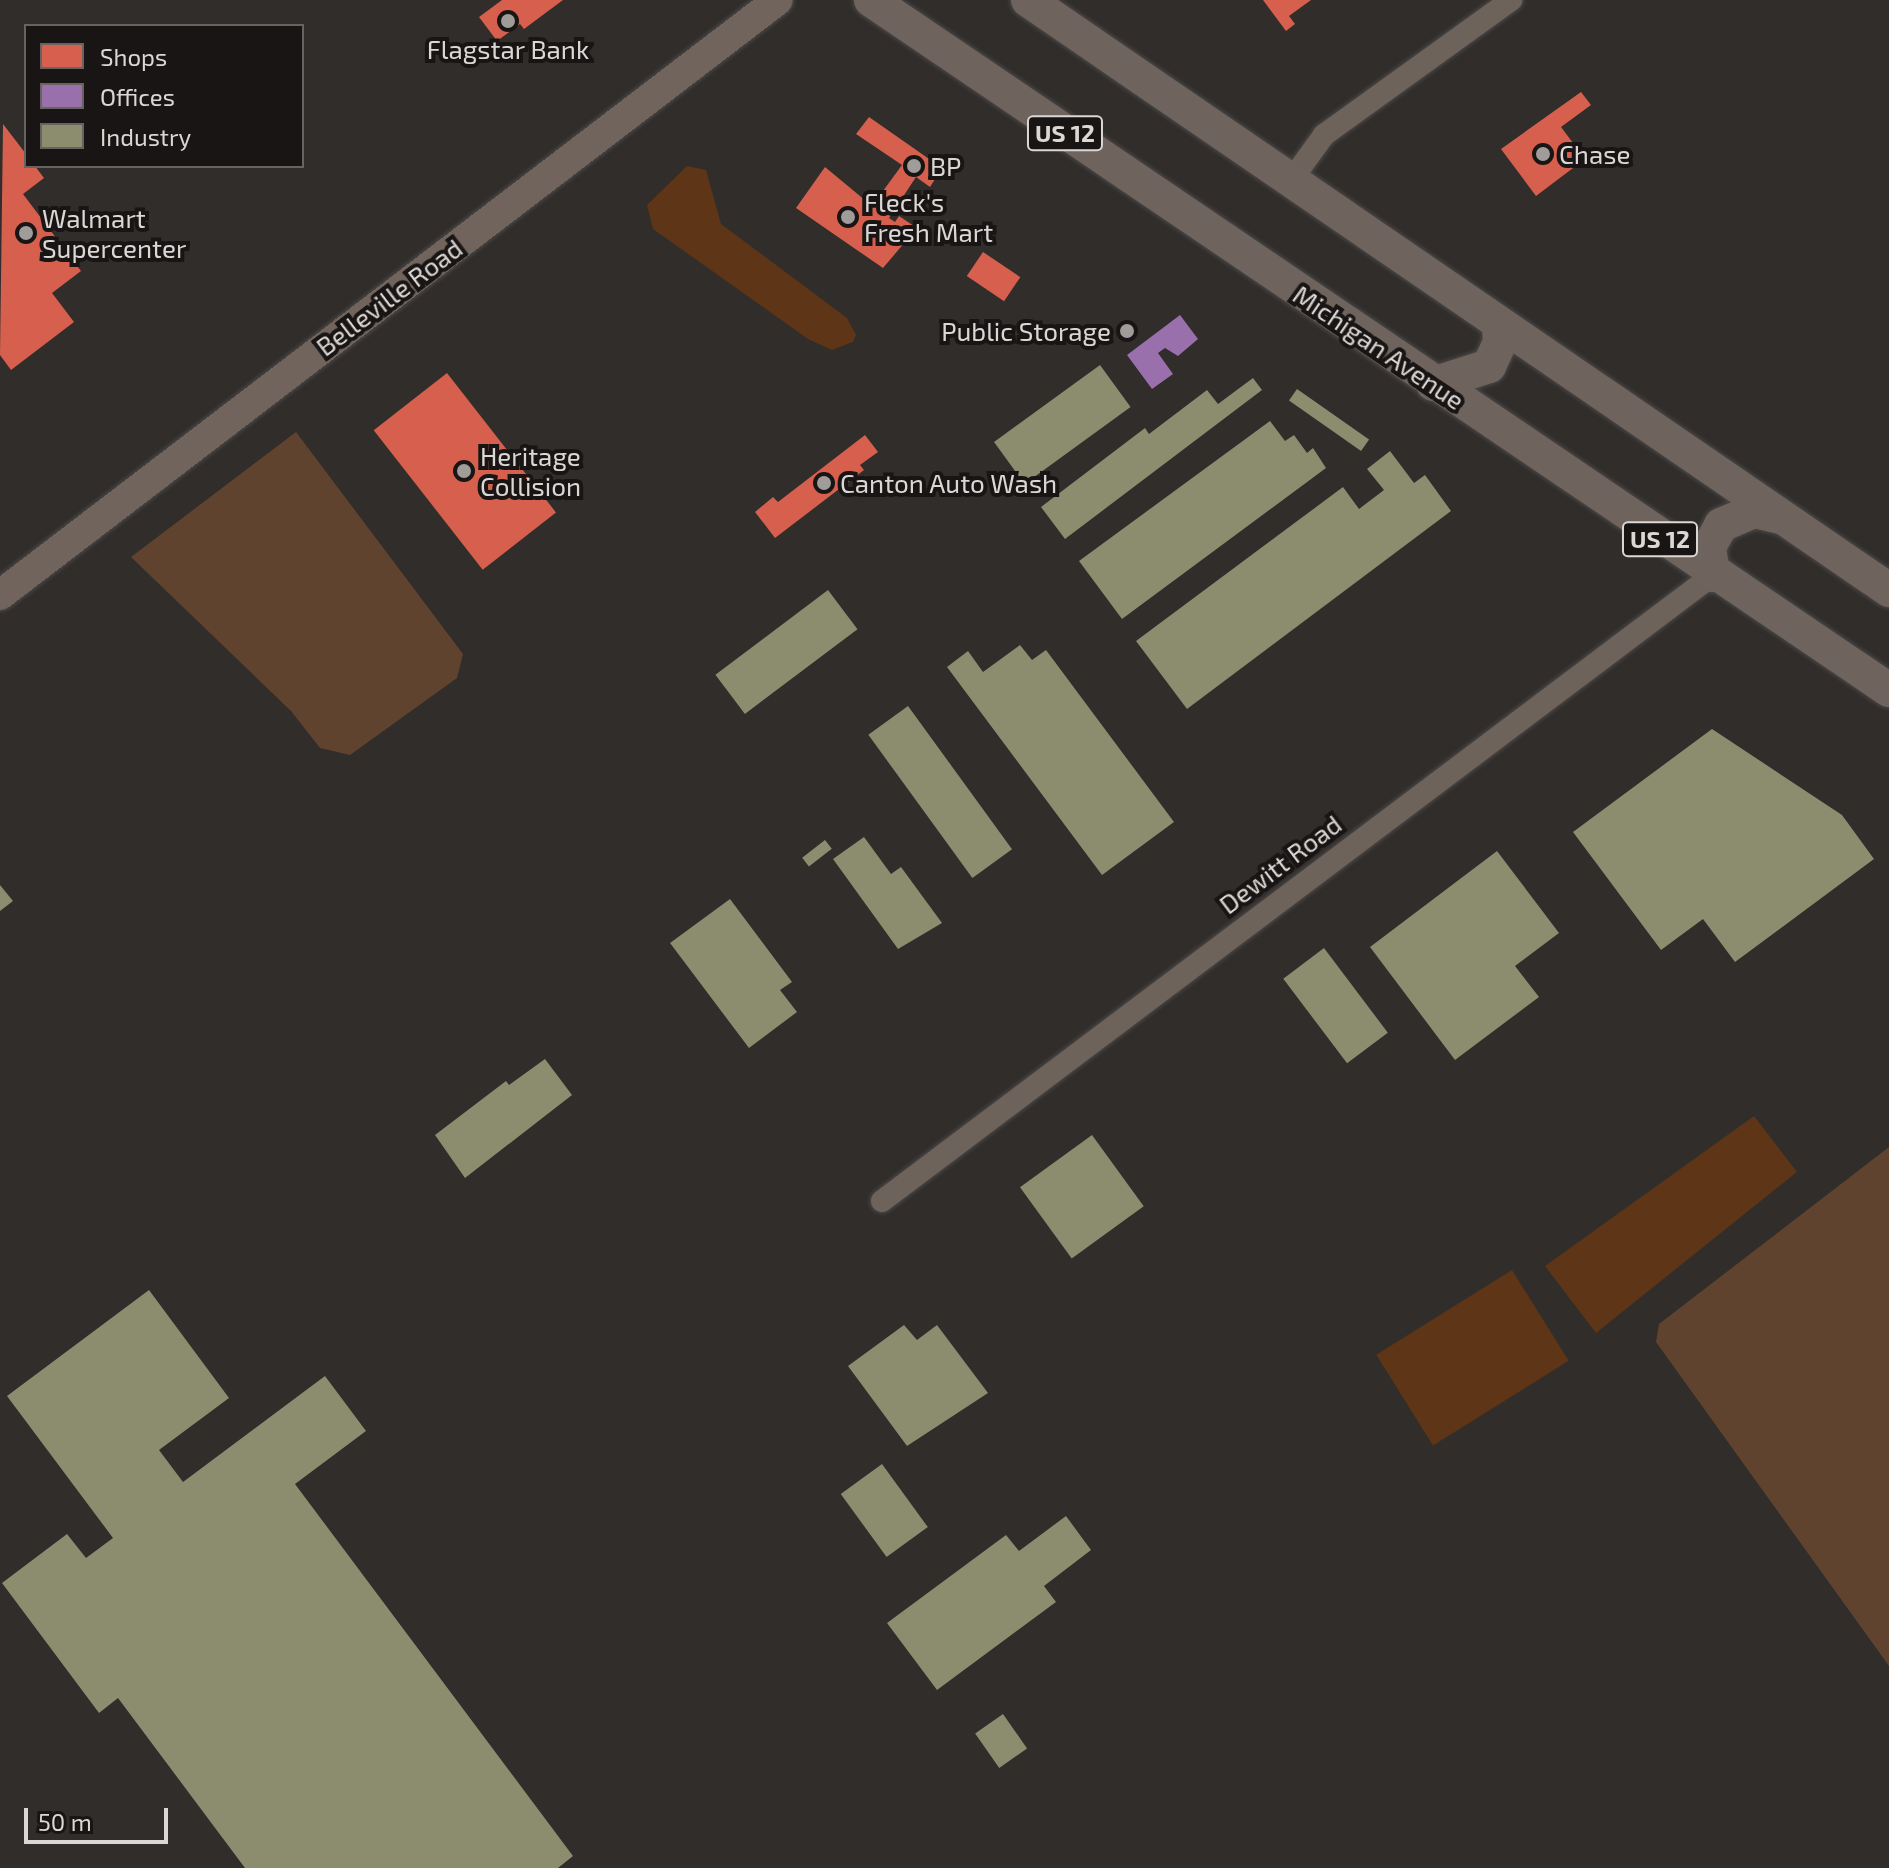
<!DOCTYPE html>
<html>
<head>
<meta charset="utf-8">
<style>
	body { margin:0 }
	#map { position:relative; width:1889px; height:1868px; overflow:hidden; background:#302d2b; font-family:"Exo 2",sans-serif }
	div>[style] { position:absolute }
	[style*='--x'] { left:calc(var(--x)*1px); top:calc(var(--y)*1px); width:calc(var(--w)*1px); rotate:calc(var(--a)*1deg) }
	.green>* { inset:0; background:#60432e }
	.water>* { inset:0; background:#5e3516; transform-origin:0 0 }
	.shops>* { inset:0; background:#d6604d; transform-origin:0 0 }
	.offices>* { inset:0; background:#9970ab }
	.industry>* { inset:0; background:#8c8c6e; transform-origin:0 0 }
	.roads { filter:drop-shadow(0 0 2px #4b4847) drop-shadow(0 0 2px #4b4847) }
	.street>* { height:22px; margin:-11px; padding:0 11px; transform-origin:11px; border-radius:11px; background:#6e635b }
	.secondary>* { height:30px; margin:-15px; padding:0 15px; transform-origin:15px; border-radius:15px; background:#71645d }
	.primary>* { height:34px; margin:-17px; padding:0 17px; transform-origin:17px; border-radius:17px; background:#6f645d }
	.dots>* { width:22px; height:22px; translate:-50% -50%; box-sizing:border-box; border:4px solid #181514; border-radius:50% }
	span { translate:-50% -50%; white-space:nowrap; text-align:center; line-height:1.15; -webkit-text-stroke:8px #181514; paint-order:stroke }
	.shield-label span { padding:2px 6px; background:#181514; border:2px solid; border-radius:6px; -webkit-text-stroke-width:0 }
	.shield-label { font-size:24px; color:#dbd7d5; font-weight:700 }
	.poi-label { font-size:26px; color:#dbd7d5 }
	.left { translate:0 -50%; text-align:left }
	.right { translate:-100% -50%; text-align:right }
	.street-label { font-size:26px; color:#dbd7d5 }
	.legend { position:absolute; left:24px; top:24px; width:280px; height:144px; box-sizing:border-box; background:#181514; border:2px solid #666361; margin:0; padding:10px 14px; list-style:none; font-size:24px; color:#dbd7d5 }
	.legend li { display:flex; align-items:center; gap:16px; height:40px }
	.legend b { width:40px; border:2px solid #666361 }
	.scale { position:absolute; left:24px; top:1808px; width:144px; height:36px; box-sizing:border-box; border:4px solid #dbd7d5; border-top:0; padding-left:10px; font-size:24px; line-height:28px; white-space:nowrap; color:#dbd7d5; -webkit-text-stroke:6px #181514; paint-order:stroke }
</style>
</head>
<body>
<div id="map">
	<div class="green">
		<i style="clip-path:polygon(296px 432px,463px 654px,457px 678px,350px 755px,320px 748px,291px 711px,131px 557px)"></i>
		<i style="clip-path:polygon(1889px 1147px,1889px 1666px,1656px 1342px,1659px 1324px)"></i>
	</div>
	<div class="water">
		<i style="clip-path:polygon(687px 166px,706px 170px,721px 224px,847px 318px,856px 335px,853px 342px,832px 350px,808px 339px,653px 229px,647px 205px)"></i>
		<i style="clip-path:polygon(1754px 1116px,1797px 1172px,1596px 1333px,1545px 1266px)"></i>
		<i style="left:1512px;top:1270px;width:107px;height:160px;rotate:58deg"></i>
	</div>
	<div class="shops">
		<i style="clip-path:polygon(502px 0,563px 0,524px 29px,520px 24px,497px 41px,479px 17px)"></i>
		<i style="clip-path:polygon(1263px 0,1311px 0,1289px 16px,1295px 24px,1286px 31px)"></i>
		<i style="clip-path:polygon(1581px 92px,1591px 105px,1561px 127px,1585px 159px,1536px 196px,1501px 149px)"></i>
		<i style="clip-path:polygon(869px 117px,942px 168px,930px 187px,916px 177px,889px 218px,895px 222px,899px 216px,917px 228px,883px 268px,796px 208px,825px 167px,872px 206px,902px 165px,856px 134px)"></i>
		<i style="clip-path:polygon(3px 124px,26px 154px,26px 166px,35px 166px,44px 178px,23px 194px,81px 271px,52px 293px,74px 322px,11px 370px,0 355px)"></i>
		<i style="left:983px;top:252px;width:45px;height:29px;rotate:34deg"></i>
		<i style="left:447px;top:373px;width:177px;height:93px;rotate:52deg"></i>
		<i style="clip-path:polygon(865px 435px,878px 452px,860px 465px,864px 470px,775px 538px,755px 512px,773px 497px,778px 502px)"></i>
	</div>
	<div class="offices">
		<i style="clip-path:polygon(1180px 315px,1198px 339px,1178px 356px,1165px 348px,1158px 353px,1173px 374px,1152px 389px,1127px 355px)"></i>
	</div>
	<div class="industry">
		<i style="left:1100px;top:365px;width:52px;height:131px;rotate:54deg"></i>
		<i style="clip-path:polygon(1253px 378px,1262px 390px,1065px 539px,1041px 507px,1145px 428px,1149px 434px,1207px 390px,1218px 404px)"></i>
		<i style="left:1297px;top:389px;width:88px;height:14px;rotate:35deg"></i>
		<i style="clip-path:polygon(1270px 421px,1285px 441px,1294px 435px,1307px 453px,1313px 448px,1326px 468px,1122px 619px,1079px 561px)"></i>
		<i style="clip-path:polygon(1390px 451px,1414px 483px,1425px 475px,1451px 511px,1187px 709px,1136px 641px,1343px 487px,1359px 509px,1384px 490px,1367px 469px)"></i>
		<i style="left:828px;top:590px;width:49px;height:141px;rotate:53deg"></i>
		<i style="clip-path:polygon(1020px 645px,1032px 660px,1046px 650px,1174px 822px,1102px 875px,947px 667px,968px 651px,983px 672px)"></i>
		<i style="left:908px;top:706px;width:177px;height:49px;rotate:54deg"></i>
		<i style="clip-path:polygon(1712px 729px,1842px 815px,1874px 859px,1735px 962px,1703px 919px,1661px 950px,1573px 832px)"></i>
		<i style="clip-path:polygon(864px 837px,891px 874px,901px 867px,942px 923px,898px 949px,833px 859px)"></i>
		<i style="left:825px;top:840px;width:11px;height:29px;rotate:52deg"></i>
		<i style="clip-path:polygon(1497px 851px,1559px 933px,1515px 966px,1539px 997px,1455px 1060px,1370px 947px)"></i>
		<i style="clip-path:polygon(0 885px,13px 901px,0 911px)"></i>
		<i style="clip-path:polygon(730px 899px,792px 982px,780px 990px,797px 1012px,749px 1048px,670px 943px)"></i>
		<i style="left:1324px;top:948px;width:106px;height:51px;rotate:53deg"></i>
		<i style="clip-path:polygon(545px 1059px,572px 1095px,465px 1178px,435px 1135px,506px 1081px,509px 1085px)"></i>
		<i style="left:1092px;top:1135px;width:88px;height:89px;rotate:54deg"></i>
		<i style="clip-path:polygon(149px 1290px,229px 1398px,159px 1450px,183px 1482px,325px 1376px,366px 1431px,295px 1484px,573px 1856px,558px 1868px,245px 1868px,118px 1698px,99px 1713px,2px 1583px,67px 1534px,86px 1558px,113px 1538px,7px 1396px)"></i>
		<i style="clip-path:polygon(904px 1325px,917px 1340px,937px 1325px,988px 1393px,907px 1446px,848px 1366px)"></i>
		<i style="left:882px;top:1464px;width:78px;height:51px;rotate:54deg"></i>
		<i style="clip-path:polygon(1066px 1516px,1091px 1550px,1044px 1586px,1056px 1602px,937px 1690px,887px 1623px,1006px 1535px,1019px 1551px)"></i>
		<i style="left:1003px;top:1714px;width:42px;height:34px;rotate:55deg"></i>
	</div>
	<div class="roads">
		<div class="street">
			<i style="--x:1290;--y:182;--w:58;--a:-54.1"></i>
			<i style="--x:1324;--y:135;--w:231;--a:-35.8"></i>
			<i style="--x:882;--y:1201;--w:1040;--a:-36.99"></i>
		</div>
		<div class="secondary">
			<i style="--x:0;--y:595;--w:979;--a:-37.41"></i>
		</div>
		<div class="primary">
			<i style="--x:871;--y:0;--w:1230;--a:34.13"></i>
			<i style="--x:1028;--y:0;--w:1044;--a:34.42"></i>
			<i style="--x:1433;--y:384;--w:59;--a:-17.8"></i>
			<i style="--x:1489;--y:366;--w:26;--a:-65"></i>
			<i style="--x:1500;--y:342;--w:15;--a:-94"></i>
			<i style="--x:1713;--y:575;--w:28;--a:-98"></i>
			<i style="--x:1709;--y:547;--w:25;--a:-61"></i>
			<i style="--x:1721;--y:525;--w:36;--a:-23"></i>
			<i style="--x:1754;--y:511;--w:28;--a:13"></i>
		</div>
	</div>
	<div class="dots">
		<i style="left:508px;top:21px;background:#9f9c9a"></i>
		<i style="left:1543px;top:154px;background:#9f9c9a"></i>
		<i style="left:914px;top:166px;background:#9f9c9a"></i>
		<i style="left:848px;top:217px;background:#9f9c9a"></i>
		<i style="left:26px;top:233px;background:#9f9c9a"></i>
		<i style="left:1127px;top:331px;background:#9f9c9a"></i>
		<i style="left:464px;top:471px;background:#9f9c9a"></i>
		<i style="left:824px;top:483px;background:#9f9c9a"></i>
	</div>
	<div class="shield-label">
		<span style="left:1065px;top:133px">US 12</span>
		<span style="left:1660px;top:539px">US 12</span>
	</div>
	<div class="poi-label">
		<span style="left:508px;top:49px">Flagstar Bank</span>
		<span class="left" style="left:1559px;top:154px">Chase</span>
		<span class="left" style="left:930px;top:166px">BP</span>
		<span class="left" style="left:864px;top:217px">Fleck's<br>Fresh Mart</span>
		<span class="left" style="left:42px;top:233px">Walmart<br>Supercenter</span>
		<span class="right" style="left:1111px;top:331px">Public Storage</span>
		<span class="left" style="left:480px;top:471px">Heritage<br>Collision</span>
		<span class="left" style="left:840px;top:483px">Canton Auto Wash</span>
	</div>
	<div class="street-label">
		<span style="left:389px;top:297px;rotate:-37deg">Belleville Road</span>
		<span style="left:1379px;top:347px;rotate:34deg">Michigan Avenue</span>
		<span style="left:1280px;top:864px;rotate:-37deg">Dewitt Road</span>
	</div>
	<ul class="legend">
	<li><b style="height:22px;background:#d6604d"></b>Shops</li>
	<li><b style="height:22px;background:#9970ab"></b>Offices</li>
	<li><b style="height:22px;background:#8c8c6e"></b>Industry</li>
	</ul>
	<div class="scale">50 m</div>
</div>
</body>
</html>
